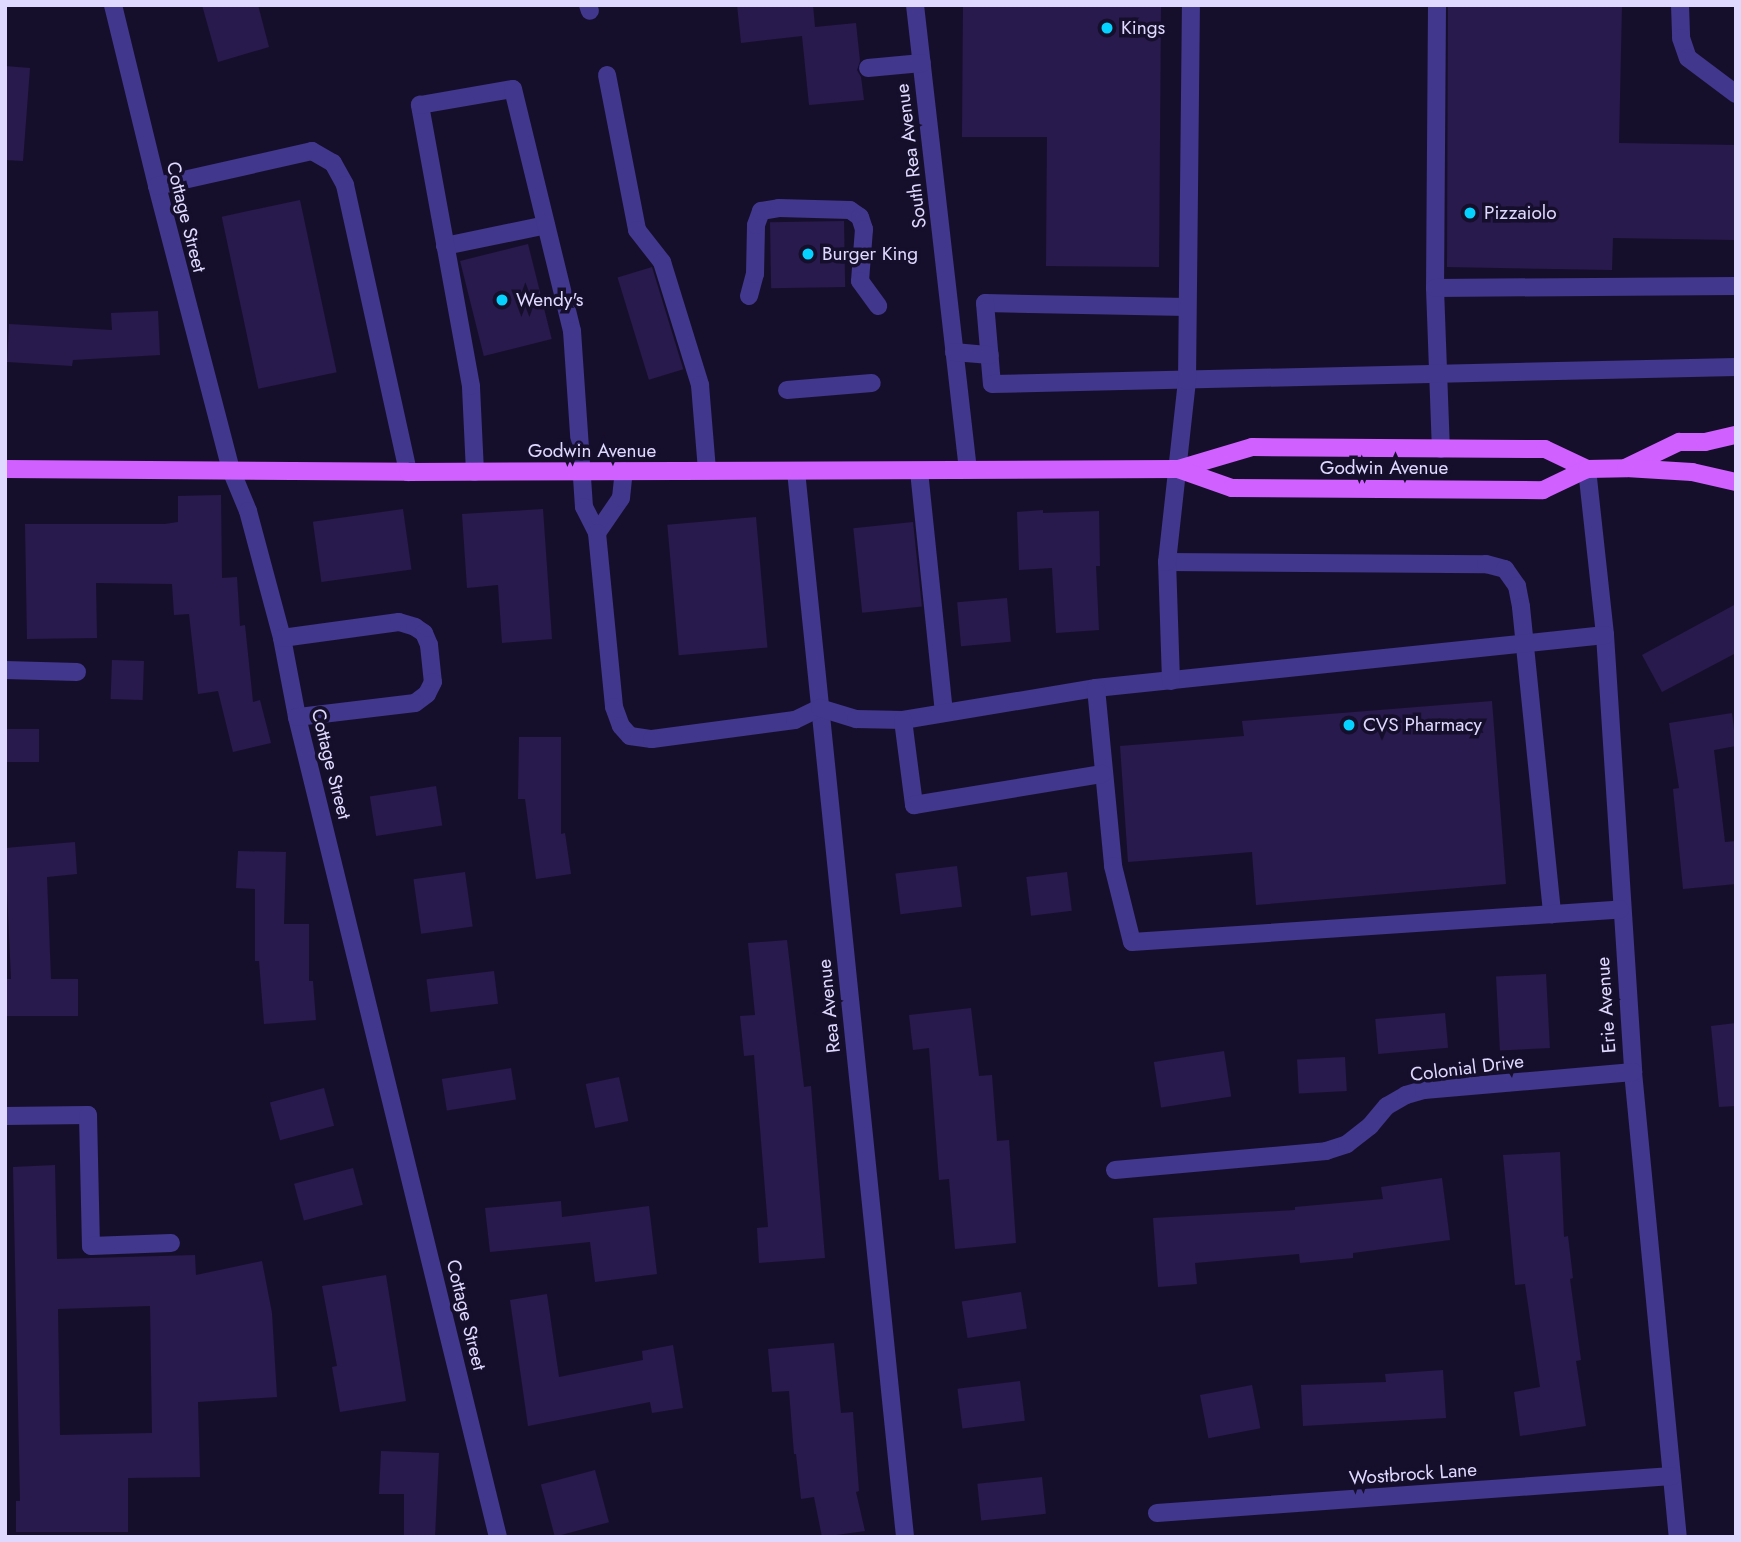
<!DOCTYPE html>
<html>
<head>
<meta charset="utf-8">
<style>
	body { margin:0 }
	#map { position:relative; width:1741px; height:1542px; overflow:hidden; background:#160f2b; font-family:Jost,sans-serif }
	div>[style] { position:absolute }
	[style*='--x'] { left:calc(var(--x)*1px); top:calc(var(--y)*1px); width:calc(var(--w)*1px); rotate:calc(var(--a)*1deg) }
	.building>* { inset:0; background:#281a4d; transform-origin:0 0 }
	.minor>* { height:18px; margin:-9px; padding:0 9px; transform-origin:9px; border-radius:9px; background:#41378d }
	.major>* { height:18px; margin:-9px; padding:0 9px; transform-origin:9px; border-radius:9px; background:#d060ff }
	.dots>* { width:19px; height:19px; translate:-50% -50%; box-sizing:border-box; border:4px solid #160f2b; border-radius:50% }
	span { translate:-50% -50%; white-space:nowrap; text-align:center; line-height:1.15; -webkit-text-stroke:7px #160f2b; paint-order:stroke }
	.poi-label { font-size:19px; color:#e0d9ff }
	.left { translate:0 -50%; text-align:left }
	.street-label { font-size:19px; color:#e0d9ff }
	.frame { position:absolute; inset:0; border:7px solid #e0d9ff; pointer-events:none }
</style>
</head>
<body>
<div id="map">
	<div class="building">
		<i style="clip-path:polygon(202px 5px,258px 5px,269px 47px,218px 62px)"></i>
		<i style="clip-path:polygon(737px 5px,813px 5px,815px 27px,856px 23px,860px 61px,857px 70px,861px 77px,864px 100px,809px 105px,802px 36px,741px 43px)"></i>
		<i style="clip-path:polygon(963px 5px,1161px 5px,1159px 267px,1046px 266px,1047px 137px,962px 137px)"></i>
		<i style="clip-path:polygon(1448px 5px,1622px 5px,1619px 143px,1736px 145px,1735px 240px,1613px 238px,1612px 270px,1447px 267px)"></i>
		<i style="clip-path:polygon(5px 66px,30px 68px,23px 161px,5px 160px)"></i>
		<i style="left:300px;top:200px;width:176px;height:80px;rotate:78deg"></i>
		<i style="left:844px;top:221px;width:66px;height:74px;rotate:89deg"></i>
		<i style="left:528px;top:244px;width:98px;height:70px;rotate:76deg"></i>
		<i style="left:652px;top:267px;width:107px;height:36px;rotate:73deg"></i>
		<i style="clip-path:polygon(158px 311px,160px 355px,73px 360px,72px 366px,7px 362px,9px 324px,112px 330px,111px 313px)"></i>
		<i style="clip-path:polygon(221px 495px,222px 578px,237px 577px,240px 626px,245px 625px,253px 702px,260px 700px,271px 743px,233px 752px,218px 691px,198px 694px,189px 614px,174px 615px,172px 584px,96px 583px,97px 638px,27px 639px,25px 524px,165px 524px,178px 522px,178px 496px)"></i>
		<i style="left:403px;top:509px;width:61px;height:91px;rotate:82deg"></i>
		<i style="clip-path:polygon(543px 509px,552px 639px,502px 643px,498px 585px,467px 588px,462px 514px)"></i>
		<i style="clip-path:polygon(1043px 510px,1043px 513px,1099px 511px,1100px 566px,1096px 566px,1099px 630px,1056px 633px,1052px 568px,1019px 570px,1017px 512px)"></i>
		<i style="left:756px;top:517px;width:131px;height:89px;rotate:85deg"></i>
		<i style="left:913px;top:522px;width:85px;height:60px;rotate:84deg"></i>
		<i style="left:1007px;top:598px;width:44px;height:50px;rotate:85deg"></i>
		<i style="clip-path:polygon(1736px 604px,1736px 653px,1662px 692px,1642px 655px)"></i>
		<i style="left:112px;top:660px;width:32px;height:39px;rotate:2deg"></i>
		<i style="clip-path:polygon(1492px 701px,1506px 884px,1256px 905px,1252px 852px,1128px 862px,1120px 746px,1244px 736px,1242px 721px)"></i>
		<i style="clip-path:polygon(1732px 713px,1736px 746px,1714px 750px,1725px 842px,1736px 841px,1736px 884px,1683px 889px,1673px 789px,1679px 788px,1669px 723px)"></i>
		<i style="left:5px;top:729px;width:34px;height:33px"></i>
		<i style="clip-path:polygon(519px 737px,561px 737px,561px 834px,565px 833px,571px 874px,536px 879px,525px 799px,518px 799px)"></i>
		<i style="left:436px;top:786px;width:40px;height:67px;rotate:81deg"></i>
		<i style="clip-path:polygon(75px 842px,77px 874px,47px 877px,51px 979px,78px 979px,78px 1016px,5px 1016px,5px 979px,11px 979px,5px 848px)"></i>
		<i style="clip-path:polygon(238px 851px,286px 852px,284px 924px,309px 924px,309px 981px,313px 981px,316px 1020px,264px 1024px,259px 961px,255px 961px,255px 889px,236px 888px)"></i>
		<i style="left:957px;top:866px;width:41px;height:62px;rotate:83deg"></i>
		<i style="left:465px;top:872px;width:55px;height:52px;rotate:82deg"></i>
		<i style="left:1067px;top:872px;width:39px;height:41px;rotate:83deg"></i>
		<i style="clip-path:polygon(787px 940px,804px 1087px,811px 1086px,825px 1258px,759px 1263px,757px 1228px,768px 1227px,754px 1055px,744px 1056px,740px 1016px,755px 1015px,748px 943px)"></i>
		<i style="left:494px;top:971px;width:33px;height:68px;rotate:83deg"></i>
		<i style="left:1546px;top:974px;width:74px;height:50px;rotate:87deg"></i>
		<i style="clip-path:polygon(971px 1008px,979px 1076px,992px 1075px,997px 1141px,1009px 1140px,1016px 1243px,955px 1249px,949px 1179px,939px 1180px,929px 1048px,913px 1050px,909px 1015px)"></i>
		<i style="left:1445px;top:1013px;width:35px;height:70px;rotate:85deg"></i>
		<i style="clip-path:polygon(1736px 1023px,1736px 1106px,1719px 1107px,1711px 1026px)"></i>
		<i style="left:1224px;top:1051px;width:46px;height:71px;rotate:81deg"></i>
		<i style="left:1345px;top:1057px;width:34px;height:48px;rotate:87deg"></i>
		<i style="left:511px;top:1068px;width:32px;height:70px;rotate:81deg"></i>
		<i style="left:619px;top:1077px;width:45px;height:34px;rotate:78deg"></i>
		<i style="left:324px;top:1088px;width:39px;height:56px;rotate:75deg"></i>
		<i style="clip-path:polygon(1560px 1152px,1564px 1237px,1568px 1236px,1573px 1278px,1570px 1279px,1581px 1360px,1576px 1361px,1586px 1426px,1520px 1436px,1514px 1392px,1540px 1387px,1525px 1284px,1515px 1285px,1503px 1155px)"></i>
		<i style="clip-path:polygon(evenodd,55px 1165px,57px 1259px,195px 1255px,196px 1275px,262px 1261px,272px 1313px,277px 1397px,198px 1402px,200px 1477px,128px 1478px,128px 1532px,16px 1532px,16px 1501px,20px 1501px,13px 1167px,55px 1165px,150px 1306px,152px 1433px,60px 1435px,58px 1309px,150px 1306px)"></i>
		<i style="left:353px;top:1168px;width:38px;height:61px;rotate:75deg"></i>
		<i style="clip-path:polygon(1442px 1178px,1450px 1240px,1353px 1253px,1353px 1258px,1300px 1263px,1299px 1254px,1195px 1263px,1197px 1284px,1158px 1287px,1153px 1218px,1295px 1210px,1295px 1207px,1383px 1199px,1381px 1187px)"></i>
		<i style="clip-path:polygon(561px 1201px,562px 1217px,649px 1206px,657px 1274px,595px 1282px,590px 1242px,490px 1252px,485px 1208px)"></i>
		<i style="clip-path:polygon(386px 1275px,406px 1401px,340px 1412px,332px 1367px,337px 1366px,322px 1286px)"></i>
		<i style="left:1021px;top:1292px;width:37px;height:60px;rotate:81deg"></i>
		<i style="clip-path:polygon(547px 1294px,559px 1377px,643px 1360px,642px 1351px,673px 1345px,683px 1408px,652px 1413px,650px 1402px,528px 1426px,510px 1300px)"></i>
		<i style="clip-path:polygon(834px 1343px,841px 1413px,853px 1412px,859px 1491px,856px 1492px,865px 1531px,822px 1537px,814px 1497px,801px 1499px,796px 1454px,794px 1454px,789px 1391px,772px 1392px,768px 1349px)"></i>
		<i style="clip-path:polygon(1443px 1370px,1446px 1418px,1303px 1426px,1301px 1385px,1386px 1382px,1385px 1374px)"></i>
		<i style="left:1020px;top:1381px;width:40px;height:63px;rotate:83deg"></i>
		<i style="left:1252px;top:1385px;width:44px;height:53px;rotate:79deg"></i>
		<i style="clip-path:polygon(381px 1451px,439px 1453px,435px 1537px,404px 1537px,404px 1494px,379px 1494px)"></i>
		<i style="left:595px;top:1470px;width:54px;height:56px;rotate:75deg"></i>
		<i style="left:1042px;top:1477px;width:37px;height:65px;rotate:84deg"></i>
	</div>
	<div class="minor">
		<i style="--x:113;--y:5;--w:186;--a:76.3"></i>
		<i style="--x:157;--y:186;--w:293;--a:75.4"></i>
		<i style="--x:231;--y:470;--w:44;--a:67.5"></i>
		<i style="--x:248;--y:511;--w:131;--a:75"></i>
		<i style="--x:282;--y:638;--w:80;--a:79.2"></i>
		<i style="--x:297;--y:717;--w:844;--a:76.23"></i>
		<i style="--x:588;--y:5;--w:6;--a:72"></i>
		<i style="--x:915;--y:5;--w:468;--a:83.5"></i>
		<i style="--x:1437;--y:5;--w:283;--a:90.4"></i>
		<i style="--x:1435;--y:288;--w:161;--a:87.9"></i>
		<i style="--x:1680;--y:5;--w:33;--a:88"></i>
		<i style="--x:1681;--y:38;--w:21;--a:71"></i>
		<i style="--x:1688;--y:58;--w:60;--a:36.9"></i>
		<i style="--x:868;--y:68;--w:54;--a:-5.3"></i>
		<i style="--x:607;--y:75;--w:158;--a:79"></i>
		<i style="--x:637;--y:230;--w:41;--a:52"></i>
		<i style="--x:662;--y:262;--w:129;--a:72.8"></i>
		<i style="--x:700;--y:385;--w:86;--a:85.3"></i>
		<i style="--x:157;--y:186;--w:159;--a:-12.7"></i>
		<i style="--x:312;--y:151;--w:24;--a:30"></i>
		<i style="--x:333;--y:163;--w:25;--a:61"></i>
		<i style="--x:345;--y:185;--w:294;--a:77.6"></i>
		<i style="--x:445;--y:246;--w:103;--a:-11.7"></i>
		<i style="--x:1435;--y:288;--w:301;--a:-0.4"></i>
		<i style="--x:749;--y:296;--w:23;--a:-75"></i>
		<i style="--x:755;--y:274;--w:49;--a:-88.8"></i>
		<i style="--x:756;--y:225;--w:15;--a:-70"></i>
		<i style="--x:761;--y:211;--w:18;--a:-9"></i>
		<i style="--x:779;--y:208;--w:71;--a:1.6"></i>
		<i style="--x:850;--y:210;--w:12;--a:35"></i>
		<i style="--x:860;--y:217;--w:13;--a:72"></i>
		<i style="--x:864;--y:229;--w:52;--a:94.4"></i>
		<i style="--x:860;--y:281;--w:31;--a:54"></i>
		<i style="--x:1187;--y:307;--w:202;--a:-178.9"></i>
		<i style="--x:985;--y:303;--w:81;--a:85.1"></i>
		<i style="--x:992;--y:384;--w:744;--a:-1.31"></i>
		<i style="--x:954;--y:352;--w:36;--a:5"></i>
		<i style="--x:787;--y:390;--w:85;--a:-4.7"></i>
		<i style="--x:1587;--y:469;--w:167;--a:83.8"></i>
		<i style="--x:1605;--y:635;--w:438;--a:86.3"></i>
		<i style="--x:1633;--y:1072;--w:467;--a:84.5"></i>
		<i style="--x:796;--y:471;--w:1072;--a:84.16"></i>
		<i style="--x:919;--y:471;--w:242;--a:84.1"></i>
		<i style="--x:475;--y:472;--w:86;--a:-92.7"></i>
		<i style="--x:471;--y:386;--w:286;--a:-100.3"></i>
		<i style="--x:420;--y:105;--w:94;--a:-9.8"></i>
		<i style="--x:513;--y:89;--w:249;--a:76.3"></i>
		<i style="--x:572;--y:331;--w:176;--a:86.1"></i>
		<i style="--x:584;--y:507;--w:29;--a:63"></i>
		<i style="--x:597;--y:533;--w:42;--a:-55.6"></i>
		<i style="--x:621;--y:498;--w:27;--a:-84"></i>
		<i style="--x:597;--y:533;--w:175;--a:84.4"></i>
		<i style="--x:614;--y:707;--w:20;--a:70"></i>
		<i style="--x:621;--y:726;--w:13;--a:48"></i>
		<i style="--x:630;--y:736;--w:22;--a:8"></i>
		<i style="--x:652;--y:739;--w:144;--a:-7.6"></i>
		<i style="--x:795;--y:720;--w:28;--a:-26"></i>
		<i style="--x:820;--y:708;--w:38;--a:17"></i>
		<i style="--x:856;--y:719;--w:47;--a:1.2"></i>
		<i style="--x:903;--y:720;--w:196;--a:-9.4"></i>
		<i style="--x:1167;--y:562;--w:319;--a:0.4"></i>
		<i style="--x:1486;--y:564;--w:20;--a:15"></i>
		<i style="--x:1505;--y:569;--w:21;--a:55"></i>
		<i style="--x:1517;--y:586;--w:21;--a:79"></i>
		<i style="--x:1521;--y:607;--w:309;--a:84.2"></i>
		<i style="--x:1605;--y:635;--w:512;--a:174.06"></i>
		<i style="--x:1096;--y:688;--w:179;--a:84.5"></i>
		<i style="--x:1113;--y:866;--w:78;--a:76"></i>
		<i style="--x:1132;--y:942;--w:489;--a:-3.8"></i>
		<i style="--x:282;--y:638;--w:118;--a:-7.8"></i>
		<i style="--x:399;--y:622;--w:17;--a:17"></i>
		<i style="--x:415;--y:627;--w:11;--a:34"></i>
		<i style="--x:424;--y:633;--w:13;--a:67"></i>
		<i style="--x:429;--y:645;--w:37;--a:84"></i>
		<i style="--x:433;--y:682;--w:13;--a:117"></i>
		<i style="--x:427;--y:694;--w:15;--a:143"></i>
		<i style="--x:415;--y:703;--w:119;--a:173.2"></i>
		<i style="--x:5;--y:670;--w:72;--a:1.6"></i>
		<i style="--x:1171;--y:681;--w:119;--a:-91.9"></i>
		<i style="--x:1167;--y:562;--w:182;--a:-83.7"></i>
		<i style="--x:1187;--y:381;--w:376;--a:-89.4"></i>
		<i style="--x:903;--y:720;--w:86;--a:82.6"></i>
		<i style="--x:914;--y:805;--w:191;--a:-9.4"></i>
		<i style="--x:5;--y:1116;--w:83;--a:-0.7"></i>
		<i style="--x:88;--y:1115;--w:131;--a:88.7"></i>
		<i style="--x:91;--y:1246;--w:80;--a:-2.1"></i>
		<i style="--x:1115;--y:1170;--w:212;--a:-5.1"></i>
		<i style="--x:1326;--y:1151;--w:22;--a:-18"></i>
		<i style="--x:1347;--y:1144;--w:29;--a:-38"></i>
		<i style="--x:1370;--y:1126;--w:26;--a:-50"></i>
		<i style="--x:1387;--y:1106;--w:22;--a:-30"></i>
		<i style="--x:1406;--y:1095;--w:19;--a:-16"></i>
		<i style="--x:1424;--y:1090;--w:210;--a:-4.9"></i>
		<i style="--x:1157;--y:1513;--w:516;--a:-4.11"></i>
	</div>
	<div class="major">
		<i style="--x:1627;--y:467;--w:58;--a:-25.7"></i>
		<i style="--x:1679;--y:442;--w:26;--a:0"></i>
		<i style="--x:1705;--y:442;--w:32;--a:-13"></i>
		<i style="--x:5;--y:469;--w:403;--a:0.4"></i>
		<i style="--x:408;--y:472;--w:770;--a:-0.22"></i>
		<i style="--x:1178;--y:469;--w:77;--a:-16.6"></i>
		<i style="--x:1252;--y:447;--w:293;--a:0.4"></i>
		<i style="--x:1545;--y:449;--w:47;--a:25.5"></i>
		<i style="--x:1178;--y:469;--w:57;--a:19.4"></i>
		<i style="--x:1232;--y:488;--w:311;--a:0.4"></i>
		<i style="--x:1543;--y:490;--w:49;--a:-25.5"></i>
		<i style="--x:1587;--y:469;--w:39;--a:-1"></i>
		<i style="--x:1626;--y:468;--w:66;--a:3.5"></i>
		<i style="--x:1692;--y:472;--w:45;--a:12.8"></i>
	</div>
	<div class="dots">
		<i style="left:1107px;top:28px;background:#05d2ff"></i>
		<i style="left:1470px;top:213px;background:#05d2ff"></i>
		<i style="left:808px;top:254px;background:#05d2ff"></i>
		<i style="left:502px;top:300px;background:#05d2ff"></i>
		<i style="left:1349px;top:725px;background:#05d2ff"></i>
	</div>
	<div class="poi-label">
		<span class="left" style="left:1121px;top:28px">Kings</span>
		<span class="left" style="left:1484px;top:213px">Pizzaiolo</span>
		<span class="left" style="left:822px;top:254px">Burger King</span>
		<span class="left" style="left:516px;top:300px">Wendy's</span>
		<span class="left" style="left:1363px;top:725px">CVS Pharmacy</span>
	</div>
	<div class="street-label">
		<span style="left:911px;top:156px;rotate:-97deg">South Rea Avenue</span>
		<span style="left:186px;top:217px;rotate:76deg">Cottage Street</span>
		<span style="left:592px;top:451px">Godwin Avenue</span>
		<span style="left:1384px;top:468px">Godwin Avenue</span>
		<span style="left:331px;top:764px;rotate:76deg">Cottage Street</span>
		<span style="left:1606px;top:1005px;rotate:-94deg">Erie Avenue</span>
		<span style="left:829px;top:1006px;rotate:-96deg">Rea Avenue</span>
		<span style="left:1467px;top:1068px;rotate:-7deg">Colonial Drive</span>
		<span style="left:466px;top:1315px;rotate:76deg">Cottage Street</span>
		<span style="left:1413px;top:1474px;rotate:-4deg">Wostbrock Lane</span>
	</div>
	<div class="frame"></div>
</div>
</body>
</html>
